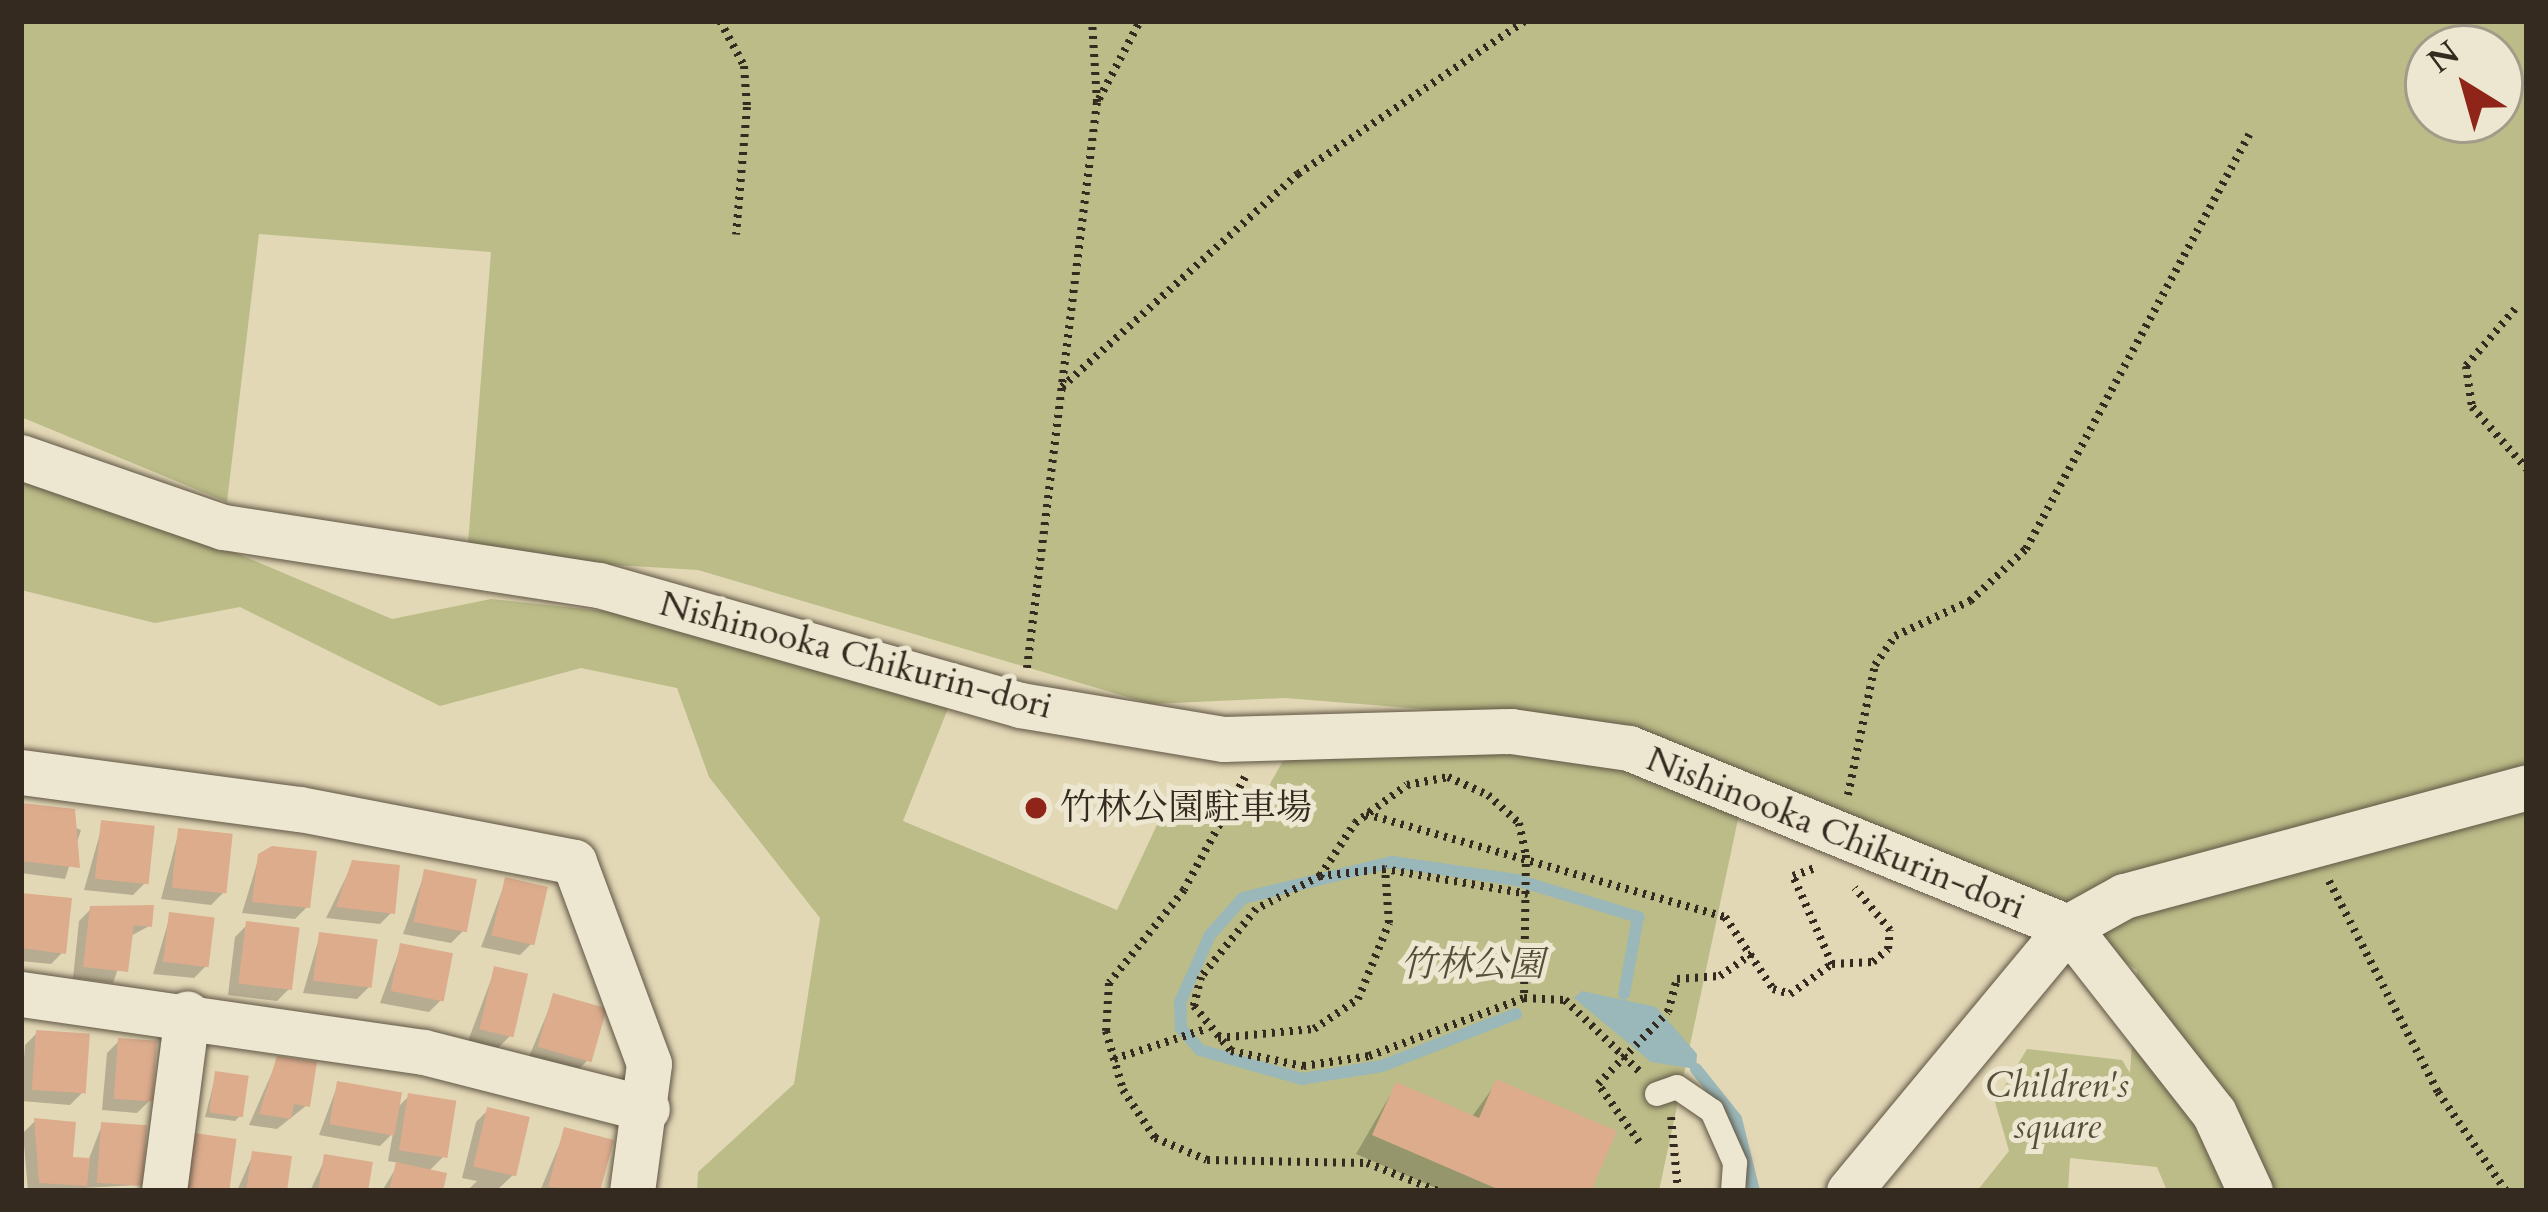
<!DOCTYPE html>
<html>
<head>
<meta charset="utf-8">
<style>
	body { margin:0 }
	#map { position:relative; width:2548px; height:1212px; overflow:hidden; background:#e3d8b6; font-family:Cardo,"Noto Serif JP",serif }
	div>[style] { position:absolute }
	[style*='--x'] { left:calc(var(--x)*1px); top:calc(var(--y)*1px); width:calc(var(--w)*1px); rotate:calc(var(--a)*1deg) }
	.green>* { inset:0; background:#bbbc88 }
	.water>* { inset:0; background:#9ab7b9 }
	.shadow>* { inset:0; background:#0003 }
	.stream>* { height:12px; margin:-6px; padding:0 6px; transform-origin:6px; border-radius:6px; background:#9ab7b9 }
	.building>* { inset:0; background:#dcac8d; transform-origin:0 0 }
	.path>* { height:8px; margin-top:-4px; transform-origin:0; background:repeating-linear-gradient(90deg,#342a1f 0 3px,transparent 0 9px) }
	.roads { filter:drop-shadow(0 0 3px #605645) drop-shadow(0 0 3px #605645) }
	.lane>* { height:24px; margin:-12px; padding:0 12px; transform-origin:12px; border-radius:12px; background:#ede6d0 }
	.street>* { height:45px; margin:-22.5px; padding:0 22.5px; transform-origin:22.5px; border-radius:22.5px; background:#ede6d0 }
	.dots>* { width:33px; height:33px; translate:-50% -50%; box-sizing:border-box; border:6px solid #ede6d0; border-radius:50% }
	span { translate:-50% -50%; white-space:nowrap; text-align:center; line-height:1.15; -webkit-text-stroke:10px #ede6d0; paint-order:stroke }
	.street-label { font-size:36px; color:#342a1f }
	.poi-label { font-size:36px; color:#342a1f }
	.left { translate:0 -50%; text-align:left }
	.park-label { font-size:36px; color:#564e39; font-style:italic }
	.frame { position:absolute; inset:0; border:24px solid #342a1f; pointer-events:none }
	.north { position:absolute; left:2404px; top:24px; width:120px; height:120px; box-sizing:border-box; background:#ede6d0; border:3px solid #a39b89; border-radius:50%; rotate:323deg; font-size:33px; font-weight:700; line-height:48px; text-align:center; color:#342a1f }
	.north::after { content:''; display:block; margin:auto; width:42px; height:54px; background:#8f2418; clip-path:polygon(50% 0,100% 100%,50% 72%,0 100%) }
</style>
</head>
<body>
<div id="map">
	<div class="green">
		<i style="clip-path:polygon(evenodd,21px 21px,2527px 21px,2527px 1191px,2167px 1191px,2157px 1167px,2070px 1158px,2068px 1191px,1977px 1191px,2009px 1151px,1995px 1102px,2027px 1049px,2122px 1060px,2130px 1073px,2137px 970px,1979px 869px,1510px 716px,1285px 698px,1151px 704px,698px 570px,467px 556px,491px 252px,259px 234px,227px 502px,21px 417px,21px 21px,2428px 48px,2500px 48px,2500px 120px,2428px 120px,2428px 48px)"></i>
		<i style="clip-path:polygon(21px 462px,392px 619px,491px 599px,706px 622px,949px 706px,903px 821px,1117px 910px,1171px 795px,1248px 822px,1283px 761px,1511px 731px,1744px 791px,1659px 1191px,697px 1191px,698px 1172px,794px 1084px,820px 918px,709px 777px,677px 688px,581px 668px,440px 706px,240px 607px,155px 623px,21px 590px)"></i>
	</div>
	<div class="water">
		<i style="clip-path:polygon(1582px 991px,1656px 1007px,1697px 1054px,1696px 1069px,1651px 1062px,1574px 998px)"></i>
	</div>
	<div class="shadow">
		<i style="clip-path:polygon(21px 806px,81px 830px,65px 879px,21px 873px)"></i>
		<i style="clip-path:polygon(103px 823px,145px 883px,133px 895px,84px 890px)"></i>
		<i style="clip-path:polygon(179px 831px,223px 893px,211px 905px,161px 899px)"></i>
		<i style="clip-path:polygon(259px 857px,307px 907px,295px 919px,242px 913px)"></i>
		<i style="clip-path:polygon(353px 863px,392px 912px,380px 924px,326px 918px)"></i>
		<i style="clip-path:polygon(425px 872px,463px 931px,451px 943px,403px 934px)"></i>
		<i style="clip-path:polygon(506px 880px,532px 943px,520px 955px,481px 947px)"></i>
		<i style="clip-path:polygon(21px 896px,63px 952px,51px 964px,21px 961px)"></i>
		<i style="clip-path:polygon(91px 909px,149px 926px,129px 937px,113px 983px,73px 978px,79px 921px)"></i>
		<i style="clip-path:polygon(170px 916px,206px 966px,194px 978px,153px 974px)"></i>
		<i style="clip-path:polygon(247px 925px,289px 989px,277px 1001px,228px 995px,235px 937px)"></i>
		<i style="clip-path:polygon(320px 935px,369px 987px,357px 999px,303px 993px)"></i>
		<i style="clip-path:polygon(401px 946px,441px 1000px,429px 1012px,380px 1003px)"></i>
		<i style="clip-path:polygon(495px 969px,510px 1036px,498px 1048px,468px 1041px)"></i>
		<i style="clip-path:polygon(554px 997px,588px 1060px,576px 1072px,528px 1059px)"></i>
		<i style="clip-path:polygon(37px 1033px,82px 1093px,70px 1105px,21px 1101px,25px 1045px)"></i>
		<i style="clip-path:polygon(119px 1041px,149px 1101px,137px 1113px,102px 1110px,107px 1053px)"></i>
		<i style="clip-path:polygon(278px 1059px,307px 1105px,277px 1129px,249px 1125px)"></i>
		<i style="clip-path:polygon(216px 1074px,240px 1116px,235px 1121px,205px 1117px)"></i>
		<i style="clip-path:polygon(1497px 1082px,1587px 1191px,1443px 1191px,1356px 1154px,1396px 1085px,1471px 1118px)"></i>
		<i style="clip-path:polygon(338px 1084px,396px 1109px,409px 1096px,444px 1156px,428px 1172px,440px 1191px,382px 1191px,399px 1163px,388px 1161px,393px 1133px,380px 1146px,319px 1135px)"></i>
		<i style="clip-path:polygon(488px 1110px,513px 1175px,496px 1191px,467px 1191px,477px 1181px,462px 1178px,476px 1122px)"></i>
		<i style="clip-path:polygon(35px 1121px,70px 1159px,88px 1161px,102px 1125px,139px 1185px,28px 1191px,23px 1133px)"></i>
		<i style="clip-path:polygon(565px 1131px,610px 1142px,597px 1191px,540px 1191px)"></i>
		<i style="clip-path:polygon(253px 1154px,284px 1191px,237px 1191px)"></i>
		<i style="clip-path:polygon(326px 1157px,365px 1191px,310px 1191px)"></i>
	</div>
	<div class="stream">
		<i style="--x:1516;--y:1014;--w:144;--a:158.8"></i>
		<i style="--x:1382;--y:1066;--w:81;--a:170.8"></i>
		<i style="--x:1302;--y:1079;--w:106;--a:-164.1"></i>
		<i style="--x:1200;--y:1050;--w:29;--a:-131"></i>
		<i style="--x:1181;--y:1028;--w:26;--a:-92"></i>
		<i style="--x:1180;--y:1002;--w:73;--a:-65.9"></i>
		<i style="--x:1210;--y:935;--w:50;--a:-48.3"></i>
		<i style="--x:1243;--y:898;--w:153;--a:-13.6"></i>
		<i style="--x:1392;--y:862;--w:126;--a:8.2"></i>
		<i style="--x:1517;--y:880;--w:127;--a:17"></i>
		<i style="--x:1638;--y:917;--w:78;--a:100.3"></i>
		<i style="--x:1696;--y:1069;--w:64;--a:51.3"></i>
		<i style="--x:1736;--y:1119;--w:74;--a:76"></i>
	</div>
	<div class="building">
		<i style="clip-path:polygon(21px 803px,75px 809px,80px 868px,21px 861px)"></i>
		<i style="left:101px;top:820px;width:54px;height:59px;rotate:6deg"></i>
		<i style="left:178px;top:828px;width:55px;height:60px;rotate:6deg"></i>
		<i style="clip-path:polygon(272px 846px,317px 851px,310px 908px,252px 902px,258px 854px)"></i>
		<i style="clip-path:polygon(352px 860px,400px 865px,395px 914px,336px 907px)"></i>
		<i style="left:424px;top:869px;width:54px;height:54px;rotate:11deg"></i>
		<i style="left:505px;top:877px;width:44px;height:60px;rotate:13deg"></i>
		<i style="clip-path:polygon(21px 893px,72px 898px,66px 954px,21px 948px)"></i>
		<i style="clip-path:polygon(154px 905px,152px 927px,134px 925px,128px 972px,83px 967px,90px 906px)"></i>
		<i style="left:169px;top:912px;width:46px;height:50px;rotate:7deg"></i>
		<i style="left:246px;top:921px;width:54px;height:63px;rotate:7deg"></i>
		<i style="left:319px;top:932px;width:59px;height:49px;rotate:7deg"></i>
		<i style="left:400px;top:943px;width:54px;height:49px;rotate:11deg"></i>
		<i style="left:494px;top:966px;width:35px;height:65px;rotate:13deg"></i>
		<i style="left:553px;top:993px;width:56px;height:56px;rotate:16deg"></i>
		<i style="left:36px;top:1030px;width:54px;height:60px;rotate:4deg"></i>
		<i style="left:118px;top:1038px;width:39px;height:61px;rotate:4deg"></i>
		<i style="clip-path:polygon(277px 1056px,317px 1062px,310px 1107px,294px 1104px,291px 1119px,259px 1114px)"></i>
		<i style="left:215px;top:1071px;width:34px;height:42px;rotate:8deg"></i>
		<i style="clip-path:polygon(1496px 1079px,1617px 1131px,1591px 1191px,1502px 1191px,1372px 1135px,1396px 1082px,1479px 1118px)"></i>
		<i style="left:337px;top:1081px;width:66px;height:44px;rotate:10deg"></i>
		<i style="left:408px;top:1093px;width:49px;height:58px;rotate:9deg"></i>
		<i style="left:487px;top:1107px;width:44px;height:61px;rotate:13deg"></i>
		<i style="clip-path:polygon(34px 1118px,76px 1122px,73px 1157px,90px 1158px,87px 1186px,39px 1183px)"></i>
		<i style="left:101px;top:1122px;width:46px;height:61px;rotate:4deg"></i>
		<i style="clip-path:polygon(564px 1127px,614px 1140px,600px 1191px,548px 1187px)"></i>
		<i style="left:187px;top:1132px;width:50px;height:58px;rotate:8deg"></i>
		<i style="clip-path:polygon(252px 1151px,292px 1156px,287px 1191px,246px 1191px)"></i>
		<i style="clip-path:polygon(324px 1154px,373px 1162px,368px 1191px,318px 1191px)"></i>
		<i style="clip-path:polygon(396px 1162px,447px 1173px,443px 1191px,389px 1191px)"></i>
	</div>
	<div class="path">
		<i style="--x:720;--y:21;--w:51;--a:61.9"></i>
		<i style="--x:744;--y:66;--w:41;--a:85.8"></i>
		<i style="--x:747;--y:107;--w:128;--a:94.9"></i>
		<i style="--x:1099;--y:99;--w:88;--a:-62.3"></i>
		<i style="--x:2515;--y:309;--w:75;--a:130.7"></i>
		<i style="--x:2466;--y:366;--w:41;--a:81.7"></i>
		<i style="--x:2472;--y:407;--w:83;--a:48.4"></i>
		<i style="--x:1062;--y:387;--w:318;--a:-42.1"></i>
		<i style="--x:1298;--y:174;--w:274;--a:-34"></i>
		<i style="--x:1027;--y:668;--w:570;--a:-82.95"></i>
		<i style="--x:1097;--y:102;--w:81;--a:-93.5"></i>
		<i style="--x:1245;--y:777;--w:128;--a:118.4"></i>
		<i style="--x:1184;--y:890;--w:119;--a:128.9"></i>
		<i style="--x:1109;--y:983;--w:48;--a:93.6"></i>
		<i style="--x:1106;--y:1031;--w:61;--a:73.9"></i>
		<i style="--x:1123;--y:1090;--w:58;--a:56.3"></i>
		<i style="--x:1155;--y:1138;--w:56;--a:22.9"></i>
		<i style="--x:1207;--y:1160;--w:160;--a:1.1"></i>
		<i style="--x:1367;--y:1163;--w:76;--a:21.5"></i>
		<i style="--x:1848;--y:795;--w:133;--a:-78.3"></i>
		<i style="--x:1875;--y:665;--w:35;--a:-55"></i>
		<i style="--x:1895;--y:636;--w:83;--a:-25"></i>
		<i style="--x:1970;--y:601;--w:76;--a:-42.9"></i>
		<i style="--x:2026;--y:549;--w:471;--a:-61.7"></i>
		<i style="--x:1366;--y:814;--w:373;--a:16"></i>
		<i style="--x:1725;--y:917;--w:87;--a:56.3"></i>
		<i style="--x:1773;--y:989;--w:18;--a:16"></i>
		<i style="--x:1790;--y:994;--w:52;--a:-35.5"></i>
		<i style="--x:1832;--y:964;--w:96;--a:-113.9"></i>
		<i style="--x:1793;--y:876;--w:23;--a:-20"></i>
		<i style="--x:1320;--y:876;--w:64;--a:-56.6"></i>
		<i style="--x:1355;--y:823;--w:64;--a:-36.2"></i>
		<i style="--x:1407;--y:785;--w:42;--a:-11"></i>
		<i style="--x:1448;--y:777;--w:44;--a:24.2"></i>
		<i style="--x:1488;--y:795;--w:42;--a:42.1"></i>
		<i style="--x:1519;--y:823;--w:33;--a:78"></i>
		<i style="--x:1526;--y:855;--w:143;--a:90.8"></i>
		<i style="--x:2329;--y:881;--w:237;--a:62.7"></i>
		<i style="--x:2438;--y:1092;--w:120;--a:55.5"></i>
		<i style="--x:1528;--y:894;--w:145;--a:-170.1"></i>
		<i style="--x:1385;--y:869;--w:65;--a:173.9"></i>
		<i style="--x:1320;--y:876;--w:72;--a:152.7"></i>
		<i style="--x:1256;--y:909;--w:87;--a:129"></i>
		<i style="--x:1201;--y:977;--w:30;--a:104"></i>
		<i style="--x:1194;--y:1006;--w:58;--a:50.6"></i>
		<i style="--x:1231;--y:1051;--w:74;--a:11.8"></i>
		<i style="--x:1303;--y:1066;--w:67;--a:-8.6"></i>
		<i style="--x:1369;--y:1056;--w:165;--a:-20.5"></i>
		<i style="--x:1524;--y:998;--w:41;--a:2.8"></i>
		<i style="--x:1565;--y:1000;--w:103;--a:43.8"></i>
		<i style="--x:1832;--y:964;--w:41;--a:-2.8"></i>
		<i style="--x:1873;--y:962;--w:20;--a:-41"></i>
		<i style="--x:1888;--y:949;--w:19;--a:-84"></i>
		<i style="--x:1890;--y:930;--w:55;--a:-129.8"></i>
		<i style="--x:1218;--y:1038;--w:96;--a:-5.4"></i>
		<i style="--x:1314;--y:1029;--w:53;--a:-34.3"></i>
		<i style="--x:1358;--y:999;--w:82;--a:-67.8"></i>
		<i style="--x:1389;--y:923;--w:54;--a:-94.2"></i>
		<i style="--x:1114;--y:1059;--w:97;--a:-18.1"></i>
		<i style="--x:1671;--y:1117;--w:74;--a:84.6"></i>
		<i style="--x:1639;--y:1142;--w:71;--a:-125.3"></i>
		<i style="--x:1598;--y:1084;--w:100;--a:-45.8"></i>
		<i style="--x:1668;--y:1012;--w:34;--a:-75"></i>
		<i style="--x:1677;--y:979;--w:43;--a:-4"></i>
		<i style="--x:1720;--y:976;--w:40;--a:-34.9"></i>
	</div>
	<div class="roads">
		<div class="lane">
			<i style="--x:1657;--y:1094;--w:21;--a:-19"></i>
			<i style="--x:1677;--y:1087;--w:42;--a:34.4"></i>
			<i style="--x:1712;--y:1111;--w:57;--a:66.1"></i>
			<i style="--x:1735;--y:1163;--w:28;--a:94"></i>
		</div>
		<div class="street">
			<i style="--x:21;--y:457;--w:214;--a:19.1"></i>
			<i style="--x:223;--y:527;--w:380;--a:8.8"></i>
			<i style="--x:599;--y:585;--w:438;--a:15.9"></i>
			<i style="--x:1020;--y:705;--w:206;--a:9.5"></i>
			<i style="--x:1223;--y:739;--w:288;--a:-1.6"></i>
			<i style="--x:1511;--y:731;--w:119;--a:8.2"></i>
			<i style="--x:1629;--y:748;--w:474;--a:22.2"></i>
			<i style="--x:2068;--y:927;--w:236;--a:51.9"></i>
			<i style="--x:2214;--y:1113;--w:86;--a:65.2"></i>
			<i style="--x:21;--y:772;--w:281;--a:7.6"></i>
			<i style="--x:300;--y:809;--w:279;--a:10.9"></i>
			<i style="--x:574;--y:862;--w:215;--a:69.6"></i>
			<i style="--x:649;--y:1064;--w:128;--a:97.6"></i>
			<i style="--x:21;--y:994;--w:407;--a:8.2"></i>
			<i style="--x:424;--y:1052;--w:230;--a:14.3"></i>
			<i style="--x:164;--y:1191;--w:179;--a:-82.6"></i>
			<i style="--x:1849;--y:1191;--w:343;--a:-50.3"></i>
			<i style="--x:2068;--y:927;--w:64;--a:-29"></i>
			<i style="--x:2124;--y:896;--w:417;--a:-15.1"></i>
		</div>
	</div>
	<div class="dots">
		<i style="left:1036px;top:808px;background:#8f2418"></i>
	</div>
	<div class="street-label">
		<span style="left:856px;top:655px;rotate:15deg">Nishinooka Chikurin-dori</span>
		<span style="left:1836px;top:833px;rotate:22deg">Nishinooka Chikurin-dori</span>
	</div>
	<div class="poi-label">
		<span class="left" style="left:1060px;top:808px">竹林公園駐車場</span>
	</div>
	<div class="park-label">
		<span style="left:1472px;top:965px">竹林公園</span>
		<span style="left:2057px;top:1106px">Children's<br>square</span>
	</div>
	<div class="frame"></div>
	<div class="north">N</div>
</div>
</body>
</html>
